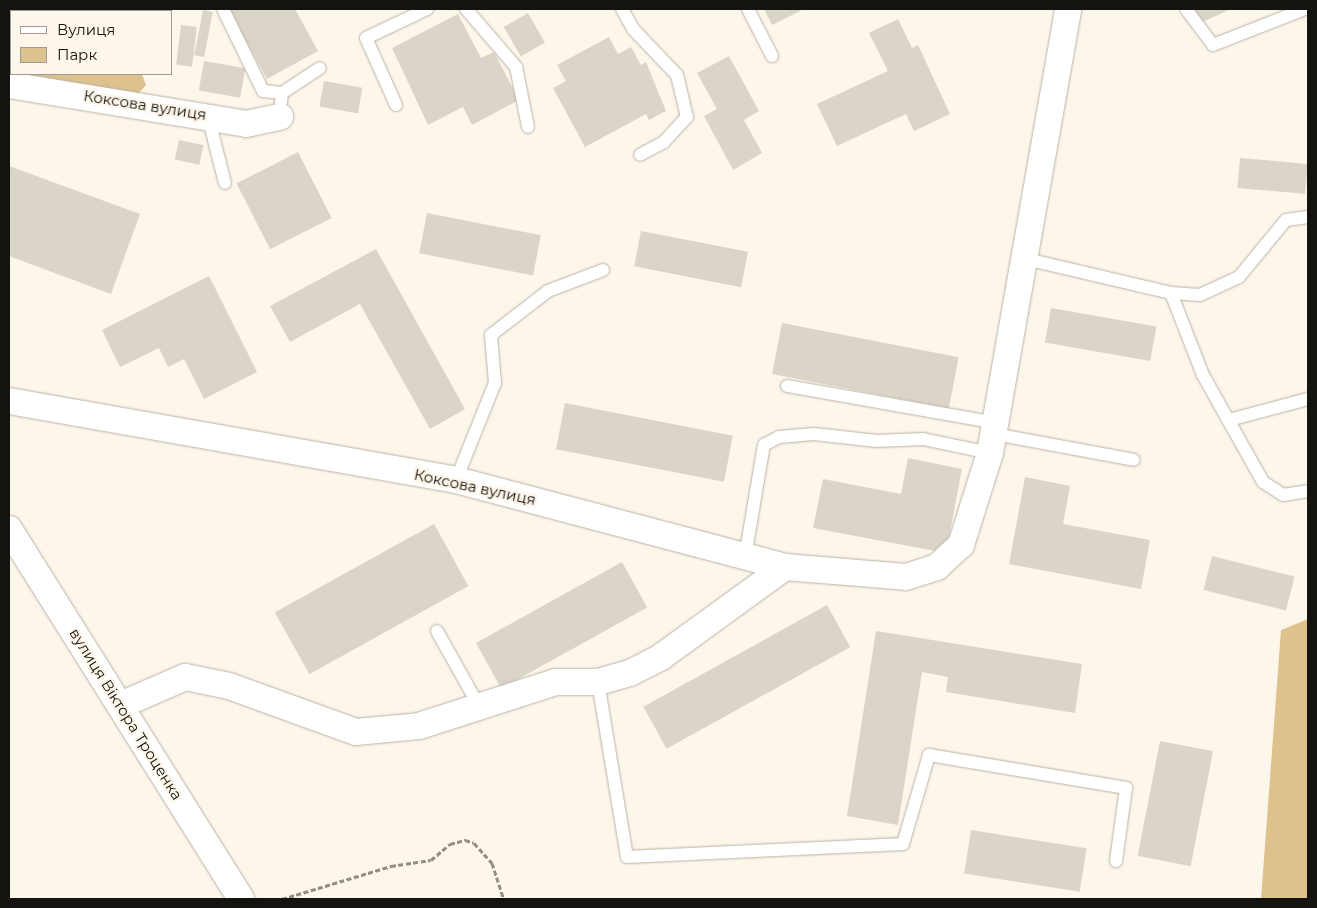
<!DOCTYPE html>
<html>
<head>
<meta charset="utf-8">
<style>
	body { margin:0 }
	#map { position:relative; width:1317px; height:908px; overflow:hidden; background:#fdf6ea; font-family:Montserrat,sans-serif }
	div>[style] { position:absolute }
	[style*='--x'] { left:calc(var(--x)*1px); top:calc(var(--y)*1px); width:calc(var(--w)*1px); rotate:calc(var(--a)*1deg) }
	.green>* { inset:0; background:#ddc28d }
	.building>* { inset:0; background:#dbd5c9; transform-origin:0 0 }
	.path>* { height:3px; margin-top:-1.5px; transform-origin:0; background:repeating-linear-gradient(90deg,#928d85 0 5px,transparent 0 7.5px) }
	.roads { filter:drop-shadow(0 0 1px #b9b3a7) drop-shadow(0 0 1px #b9b3a7) }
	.lane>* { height:12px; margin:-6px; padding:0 6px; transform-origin:6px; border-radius:6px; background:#fff }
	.street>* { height:26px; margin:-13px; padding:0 13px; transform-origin:13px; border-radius:13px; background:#fff }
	span { translate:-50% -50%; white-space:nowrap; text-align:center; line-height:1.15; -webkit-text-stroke:4.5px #fdf6ea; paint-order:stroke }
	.street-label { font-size:15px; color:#15130f }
	.frame { position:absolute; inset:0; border:10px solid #15130f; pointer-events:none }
	.legend { position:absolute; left:10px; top:10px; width:162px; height:65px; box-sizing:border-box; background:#fdf6ea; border:1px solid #a09b92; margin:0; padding:6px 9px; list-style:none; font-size:15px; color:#15130f }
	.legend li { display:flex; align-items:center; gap:10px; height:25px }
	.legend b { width:25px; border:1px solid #a09b92 }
</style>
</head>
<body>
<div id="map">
	<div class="green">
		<i style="clip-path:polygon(9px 47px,11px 74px,142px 74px,146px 85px,136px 96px,9px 74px)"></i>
		<i style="clip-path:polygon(1308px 619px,1308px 899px,1261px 899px,1281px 630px)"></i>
	</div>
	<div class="building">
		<i style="clip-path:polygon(228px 9px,295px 9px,318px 51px,267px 79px)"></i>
		<i style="clip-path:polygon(764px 9px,804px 9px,772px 25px)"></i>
		<i style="clip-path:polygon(1194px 9px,1231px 9px,1200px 23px)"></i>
		<i style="left:203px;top:10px;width:10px;height:46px;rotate:11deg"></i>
		<i style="left:528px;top:13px;width:34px;height:28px;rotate:60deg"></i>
		<i style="clip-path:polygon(458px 14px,481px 58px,494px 52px,519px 100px,472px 125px,463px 107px,428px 125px,392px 48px)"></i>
		<i style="clip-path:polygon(898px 19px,912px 48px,918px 45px,950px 114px,914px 131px,906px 114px,837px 146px,817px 104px,888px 71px,869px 33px)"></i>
		<i style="left:181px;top:25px;width:16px;height:40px;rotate:7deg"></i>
		<i style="clip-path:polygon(609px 37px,618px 54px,631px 47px,641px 65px,646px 62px,666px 111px,649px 120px,646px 114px,585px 147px,553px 88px,566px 81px,557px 65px)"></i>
		<i style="clip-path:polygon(729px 56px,759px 111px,744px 120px,762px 153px,733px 170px,704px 116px,717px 109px,697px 73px)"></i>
		<i style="left:204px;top:61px;width:42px;height:30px;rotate:10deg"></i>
		<i style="left:324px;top:81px;width:39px;height:26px;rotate:10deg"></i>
		<i style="left:179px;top:140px;width:25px;height:20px;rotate:12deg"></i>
		<i style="left:298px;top:152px;width:74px;height:69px;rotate:63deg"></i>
		<i style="left:1240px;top:158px;width:68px;height:30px;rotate:5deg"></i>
		<i style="clip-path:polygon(9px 166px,140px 214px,111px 294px,9px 256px)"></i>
		<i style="left:427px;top:213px;width:116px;height:41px;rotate:11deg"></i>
		<i style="left:641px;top:231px;width:109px;height:36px;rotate:11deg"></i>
		<i style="clip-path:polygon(376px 249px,465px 409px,430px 429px,360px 304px,290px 342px,270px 306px)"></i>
		<i style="clip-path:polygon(209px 276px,257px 372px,204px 399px,184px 359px,168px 367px,159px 348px,120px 367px,102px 330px)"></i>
		<i style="left:1051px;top:308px;width:107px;height:35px;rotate:10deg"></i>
		<i style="left:782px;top:323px;width:180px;height:52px;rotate:11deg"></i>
		<i style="left:565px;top:403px;width:171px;height:47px;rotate:11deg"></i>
		<i style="clip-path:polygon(908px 458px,962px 469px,946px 553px,813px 528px,823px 479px,901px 494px)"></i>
		<i style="clip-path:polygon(1025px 477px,1070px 486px,1063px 524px,1150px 540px,1141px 589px,1009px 564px)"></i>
		<i style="left:434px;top:524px;width:71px;height:182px;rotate:61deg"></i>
		<i style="left:1212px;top:556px;width:85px;height:35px;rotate:14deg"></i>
		<i style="left:622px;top:562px;width:52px;height:167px;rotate:61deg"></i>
		<i style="left:827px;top:605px;width:48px;height:210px;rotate:61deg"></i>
		<i style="clip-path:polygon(876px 631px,1082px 664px,1075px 713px,946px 692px,948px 677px,922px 672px,898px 825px,847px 816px)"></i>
		<i style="left:1160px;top:741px;width:54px;height:117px;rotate:11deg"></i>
		<i style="left:971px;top:830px;width:117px;height:44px;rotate:9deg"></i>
	</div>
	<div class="path">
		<i style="--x:282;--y:899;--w:114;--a:-16.8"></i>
		<i style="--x:391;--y:866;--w:40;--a:-8.5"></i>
		<i style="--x:431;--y:860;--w:25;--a:-40"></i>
		<i style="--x:450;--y:844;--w:16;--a:-15"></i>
		<i style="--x:465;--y:840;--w:9;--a:18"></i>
		<i style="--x:474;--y:843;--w:27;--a:48"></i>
		<i style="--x:492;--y:863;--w:38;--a:72"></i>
	</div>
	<div class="roads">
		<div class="lane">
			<i style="--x:145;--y:9;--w:12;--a:9"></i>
			<i style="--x:223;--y:9;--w:91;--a:64"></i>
			<i style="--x:263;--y:91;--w:19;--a:6"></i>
			<i style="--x:466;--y:9;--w:77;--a:49.2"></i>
			<i style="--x:516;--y:67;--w:61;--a:78.7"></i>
			<i style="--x:622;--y:9;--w:23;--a:61"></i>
			<i style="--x:633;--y:29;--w:64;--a:46.3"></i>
			<i style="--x:677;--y:75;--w:43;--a:76.6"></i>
			<i style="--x:687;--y:117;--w:34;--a:133"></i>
			<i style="--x:664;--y:142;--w:27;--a:152"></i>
			<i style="--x:748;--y:9;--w:53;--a:62.9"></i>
			<i style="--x:1186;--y:9;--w:45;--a:53.1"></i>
			<i style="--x:1213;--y:45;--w:99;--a:-21.4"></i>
			<i style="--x:281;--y:102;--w:9;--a:-84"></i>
			<i style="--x:282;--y:93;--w:45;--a:-33.3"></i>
			<i style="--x:396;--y:105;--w:73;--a:-114.1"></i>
			<i style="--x:366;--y:38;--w:68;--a:-25.4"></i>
			<i style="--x:208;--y:116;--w:69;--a:75.8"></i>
			<i style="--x:1026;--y:259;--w:149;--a:13.2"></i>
			<i style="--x:1171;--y:293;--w:88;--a:68.7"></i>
			<i style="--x:1203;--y:375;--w:123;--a:60.7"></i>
			<i style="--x:1263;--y:482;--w:24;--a:33"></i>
			<i style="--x:1283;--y:495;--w:25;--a:-9"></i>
			<i style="--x:1171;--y:293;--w:29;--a:4"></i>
			<i style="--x:1200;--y:295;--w:43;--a:-24.8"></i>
			<i style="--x:1239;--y:277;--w:74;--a:-50.5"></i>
			<i style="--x:1286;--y:220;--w:22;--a:-8"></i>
			<i style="--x:787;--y:386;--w:212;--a:10"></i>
			<i style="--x:1229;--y:420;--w:82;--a:-14.9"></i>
			<i style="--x:994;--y:434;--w:142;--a:10.5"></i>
			<i style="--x:456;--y:480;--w:105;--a:-68.1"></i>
			<i style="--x:495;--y:383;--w:48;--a:-94.8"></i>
			<i style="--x:491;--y:335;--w:72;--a:-37.7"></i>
			<i style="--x:548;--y:291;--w:59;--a:-20.9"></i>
			<i style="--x:745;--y:557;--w:114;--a:-80.4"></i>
			<i style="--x:764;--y:445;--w:17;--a:-28"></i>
			<i style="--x:779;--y:437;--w:35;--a:-5"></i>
			<i style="--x:814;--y:434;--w:63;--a:6.3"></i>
			<i style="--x:877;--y:441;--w:46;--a:-2.5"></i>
			<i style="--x:923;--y:439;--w:68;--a:11.8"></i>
			<i style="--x:437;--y:631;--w:88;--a:60.8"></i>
			<i style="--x:598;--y:682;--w:177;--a:80.6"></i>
			<i style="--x:627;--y:857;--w:276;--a:-2.7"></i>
			<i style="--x:903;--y:844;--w:93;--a:-73.7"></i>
			<i style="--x:929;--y:755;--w:200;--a:9.5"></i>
			<i style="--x:1126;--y:788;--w:74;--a:97.8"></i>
		</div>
		<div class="street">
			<i style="--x:9;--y:85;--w:240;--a:9.3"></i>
			<i style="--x:246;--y:124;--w:35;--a:-12"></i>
			<i style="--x:9;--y:401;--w:454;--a:10"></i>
			<i style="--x:456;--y:480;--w:340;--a:14.8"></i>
			<i style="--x:785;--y:567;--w:121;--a:4.7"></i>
			<i style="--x:906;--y:577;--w:33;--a:-18"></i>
			<i style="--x:937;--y:567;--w:33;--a:-43"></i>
			<i style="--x:961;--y:545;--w:96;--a:-72.5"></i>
			<i style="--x:990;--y:453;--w:451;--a:-80"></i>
			<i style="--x:9;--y:529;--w:437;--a:57.9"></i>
			<i style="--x:121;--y:705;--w:70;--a:-23.6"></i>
			<i style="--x:185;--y:677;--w:45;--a:11.6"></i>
			<i style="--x:229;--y:686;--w:135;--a:19.9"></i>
			<i style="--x:356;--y:732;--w:63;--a:-5.4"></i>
			<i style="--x:419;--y:726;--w:144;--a:-17.8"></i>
			<i style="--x:556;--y:682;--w:42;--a:0"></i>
			<i style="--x:598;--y:682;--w:33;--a:-16"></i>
			<i style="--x:630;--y:673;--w:35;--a:-27"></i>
			<i style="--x:661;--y:657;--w:153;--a:-36"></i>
		</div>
	</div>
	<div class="street-label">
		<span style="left:145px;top:105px;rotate:9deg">Коксова вулиця</span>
		<span style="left:475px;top:487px;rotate:12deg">Коксова вулиця</span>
		<span style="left:126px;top:714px;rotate:58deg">вулиця Віктора Троценка</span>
	</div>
	<div class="frame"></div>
	<ul class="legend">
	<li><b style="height:6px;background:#fff"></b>Вулиця</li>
	<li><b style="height:14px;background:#ddc28d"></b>Парк</li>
	</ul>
</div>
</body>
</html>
